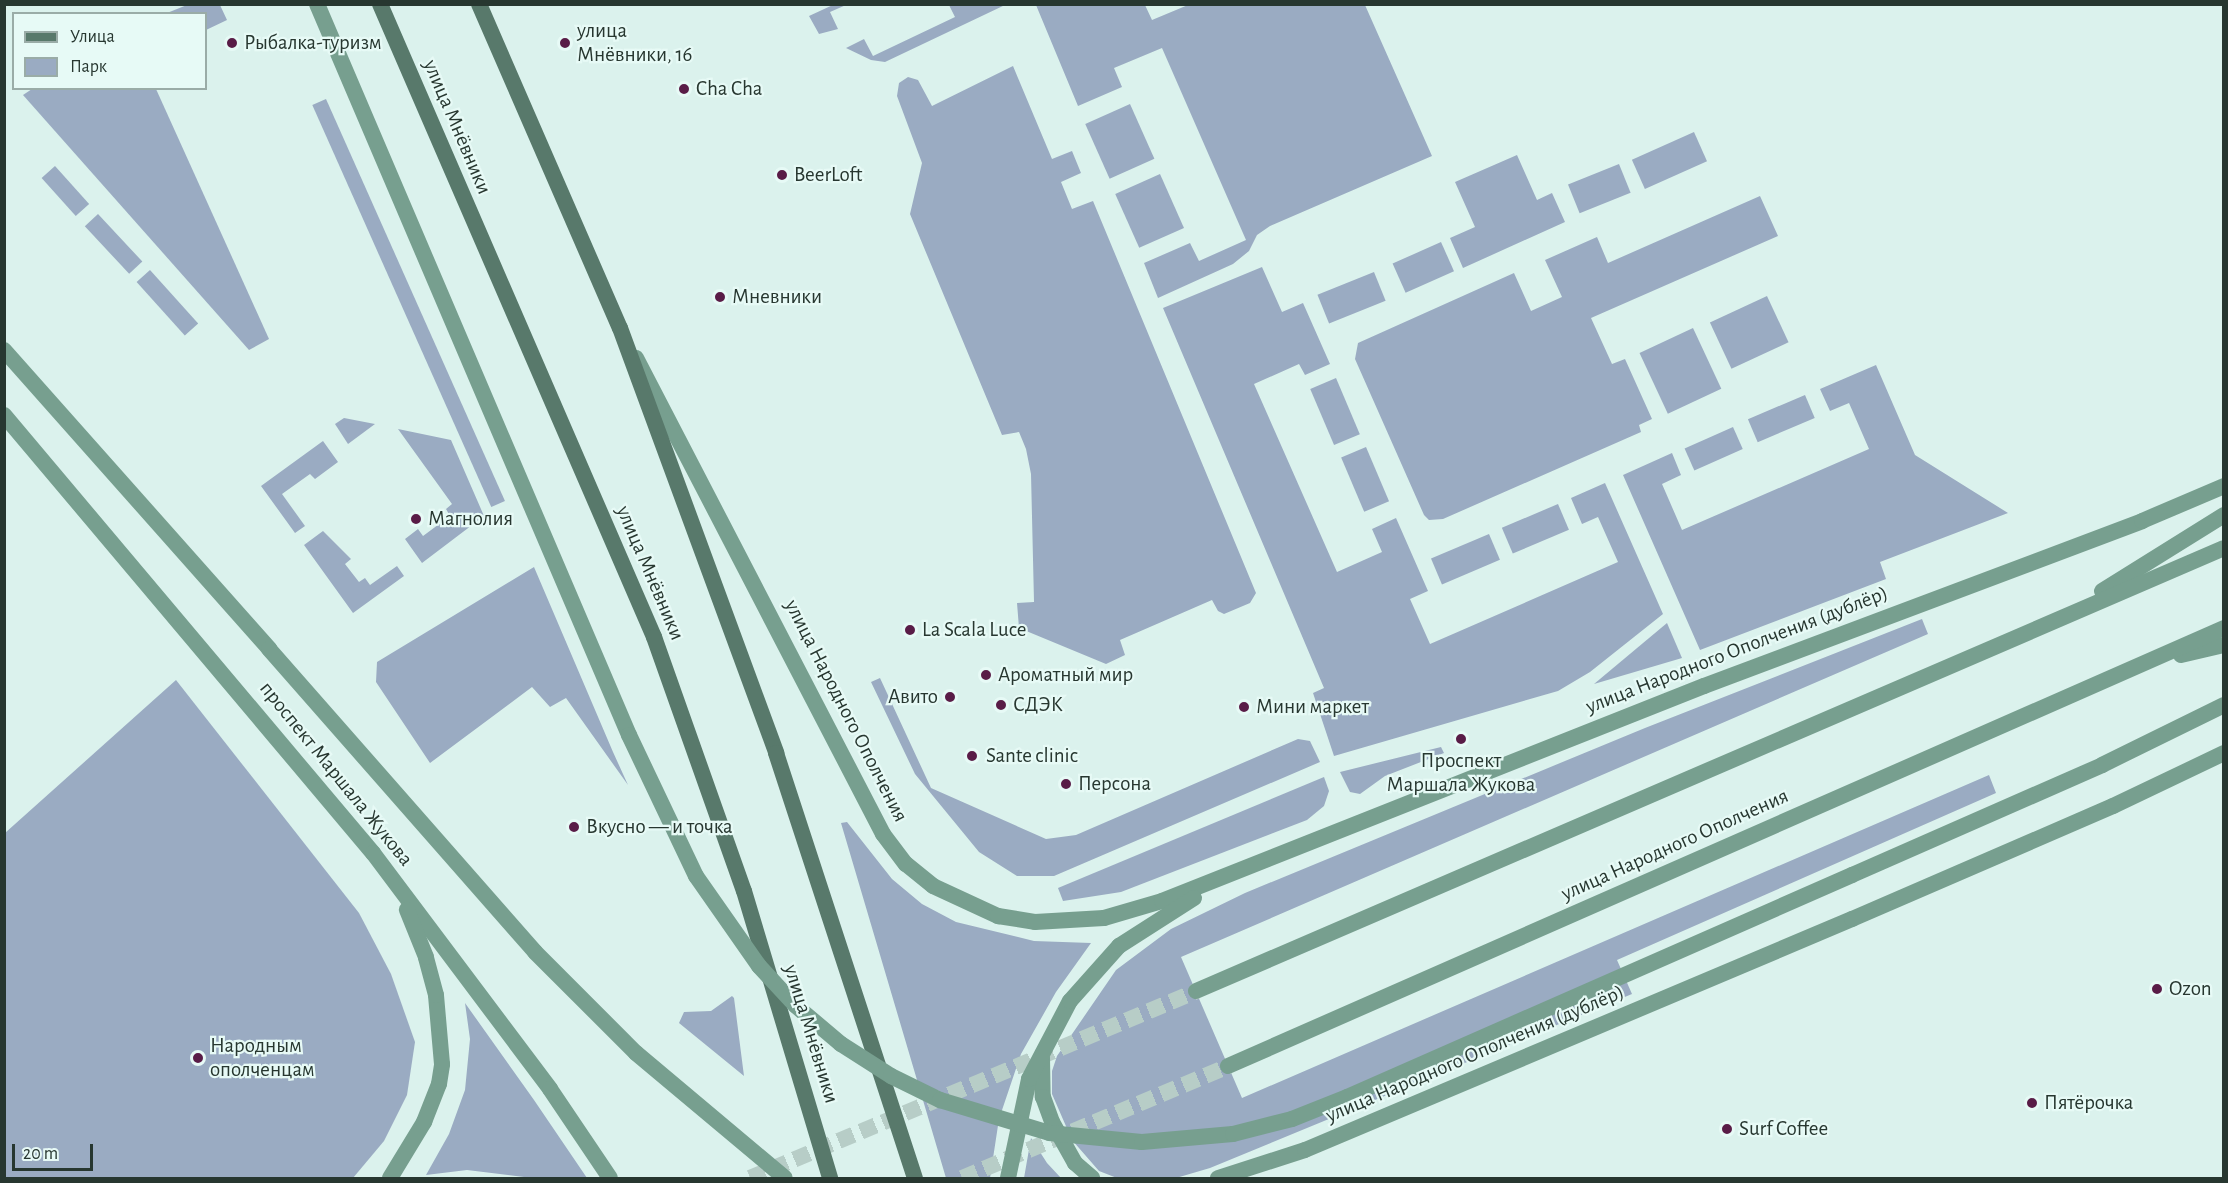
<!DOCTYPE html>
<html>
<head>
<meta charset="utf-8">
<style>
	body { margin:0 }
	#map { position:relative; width:2228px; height:1183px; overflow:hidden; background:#dbf2ed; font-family:"Alegreya Sans",sans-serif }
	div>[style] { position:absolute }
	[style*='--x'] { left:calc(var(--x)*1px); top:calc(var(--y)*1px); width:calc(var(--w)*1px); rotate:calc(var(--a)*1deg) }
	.green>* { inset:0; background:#9aabc2; transform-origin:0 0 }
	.secondary-tunnel>* { height:16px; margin-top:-8px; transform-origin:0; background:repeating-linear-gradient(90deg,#b7cdc7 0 16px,transparent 0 24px) }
	.secondary>* { height:16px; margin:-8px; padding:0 8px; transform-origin:8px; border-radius:8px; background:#779f8f }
	.primary>* { height:16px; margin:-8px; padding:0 8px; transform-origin:8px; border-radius:8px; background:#58796b }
	.secondary-bridge>* { height:16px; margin:-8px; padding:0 8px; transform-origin:8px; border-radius:8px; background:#779f8f }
	.dots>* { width:16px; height:16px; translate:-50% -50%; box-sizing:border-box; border:3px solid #e7faf6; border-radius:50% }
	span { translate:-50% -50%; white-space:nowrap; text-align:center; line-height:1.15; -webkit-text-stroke:4.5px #e7faf6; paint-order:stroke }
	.poi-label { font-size:21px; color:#273730 }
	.left { translate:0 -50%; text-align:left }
	.right { translate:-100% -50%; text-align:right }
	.street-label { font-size:21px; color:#273730 }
	.frame { position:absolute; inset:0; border:6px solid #273730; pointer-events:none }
	.legend { position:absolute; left:12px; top:12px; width:195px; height:78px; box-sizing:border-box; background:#e7faf6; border:2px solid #9aaca7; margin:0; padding:8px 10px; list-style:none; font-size:18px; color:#273730 }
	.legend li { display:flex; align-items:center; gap:12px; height:30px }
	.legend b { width:30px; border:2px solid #9aaca7 }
	.scale { position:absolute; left:12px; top:1144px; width:81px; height:27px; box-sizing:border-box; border:3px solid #273730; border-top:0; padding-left:8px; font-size:18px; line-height:21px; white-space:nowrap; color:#273730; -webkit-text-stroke:4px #e7faf6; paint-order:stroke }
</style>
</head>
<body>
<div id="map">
	<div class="green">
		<i style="clip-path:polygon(835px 4px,846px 5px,830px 12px,838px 29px,819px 34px,809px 16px)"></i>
		<i style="clip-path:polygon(187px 5px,220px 5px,227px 20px,206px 30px,206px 14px,167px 13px)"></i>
		<i style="clip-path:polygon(949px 5px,1005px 5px,885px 62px,871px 60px,846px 48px,864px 39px,873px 56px,955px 17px)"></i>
		<i style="clip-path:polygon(1036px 5px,1145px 5px,1152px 20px,1188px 5px,1365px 5px,1432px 156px,1270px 226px,1257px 235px,1249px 251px,1233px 264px,1158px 298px,1144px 263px,1190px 243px,1199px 261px,1246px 240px,1162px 48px,1114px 68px,1122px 87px,1078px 106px)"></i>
		<i style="clip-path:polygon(1013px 66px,1052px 159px,1072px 151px,1081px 173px,1061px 182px,1072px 209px,1093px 201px,1256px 593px,1250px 603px,1224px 614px,1218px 611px,1212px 600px,1120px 640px,1125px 655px,1106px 664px,1019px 628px,1017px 603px,1034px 602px,1031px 474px,1026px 449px,1019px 432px,1002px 435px,910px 214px,922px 163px,897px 96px,899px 83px,908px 77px,918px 80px,932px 106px)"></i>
		<i style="clip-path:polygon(32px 89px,156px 89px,269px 339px,249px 350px,23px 95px)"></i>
		<i style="left:326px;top:99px;width:440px;height:15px;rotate:66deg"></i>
		<i style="left:1130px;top:104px;width:60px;height:49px;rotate:66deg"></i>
		<i style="left:1694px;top:132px;width:32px;height:68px;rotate:66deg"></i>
		<i style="clip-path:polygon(1517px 155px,1537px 200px,1552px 193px,1565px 222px,1463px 268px,1450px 238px,1475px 227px,1455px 182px)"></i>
		<i style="left:1619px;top:164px;width:31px;height:55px;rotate:68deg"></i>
		<i style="left:55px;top:166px;width:51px;height:18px;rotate:48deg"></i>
		<i style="left:1160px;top:174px;width:59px;height:49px;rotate:66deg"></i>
		<i style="clip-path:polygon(1760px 196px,1778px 236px,1591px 318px,1612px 364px,1625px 359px,1652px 419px,1639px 425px,1641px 432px,1443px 519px,1429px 520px,1424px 515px,1355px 359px,1358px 343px,1514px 273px,1531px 311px,1562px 297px,1545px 260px,1597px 237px,1608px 263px)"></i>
		<i style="left:98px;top:214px;width:65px;height:18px;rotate:47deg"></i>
		<i style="left:1441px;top:242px;width:32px;height:53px;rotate:66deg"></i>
		<i style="clip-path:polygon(1262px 267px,1282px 312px,1303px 303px,1330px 364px,1305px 375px,1299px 364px,1254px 384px,1337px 572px,1382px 552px,1372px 529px,1396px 518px,1428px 591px,1410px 599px,1430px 644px,1618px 562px,1598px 517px,1582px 524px,1571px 498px,1605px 483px,1663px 614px,1590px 672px,1558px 691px,1334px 756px,1313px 693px,1324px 688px,1163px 308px)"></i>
		<i style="left:150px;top:270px;width:72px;height:18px;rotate:48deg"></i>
		<i style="left:1374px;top:272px;width:31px;height:61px;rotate:68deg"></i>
		<i style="left:1767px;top:296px;width:51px;height:63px;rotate:65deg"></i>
		<i style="left:1693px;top:328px;width:67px;height:59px;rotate:65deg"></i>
		<i style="clip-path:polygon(1876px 365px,1915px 455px,2008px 513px,1880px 562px,1886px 579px,1700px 650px,1623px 475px,1672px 453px,1681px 475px,1662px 484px,1682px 530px,1869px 449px,1849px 403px,1830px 411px,1820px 389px)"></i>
		<i style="left:1336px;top:378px;width:61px;height:28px;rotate:67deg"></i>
		<i style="left:1805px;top:395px;width:25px;height:62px;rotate:67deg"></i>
		<i style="clip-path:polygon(344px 418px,375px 424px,348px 444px,335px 424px)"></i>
		<i style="left:1733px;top:427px;width:24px;height:53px;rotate:66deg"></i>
		<i style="clip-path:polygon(398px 429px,451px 440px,484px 516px,422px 563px,405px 539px,418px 529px,423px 536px,450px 516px,446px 509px,452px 504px)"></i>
		<i style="clip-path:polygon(323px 441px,338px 462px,315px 479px,310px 474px,282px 494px,305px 526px,295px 533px,261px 486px)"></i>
		<i style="left:1366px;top:447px;width:59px;height:27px;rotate:67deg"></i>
		<i style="left:1558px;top:504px;width:28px;height:61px;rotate:67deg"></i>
		<i style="clip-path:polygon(323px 531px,351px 559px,345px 564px,359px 582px,365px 578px,370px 585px,397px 566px,404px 576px,353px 613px,304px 545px)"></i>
		<i style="left:1489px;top:534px;width:28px;height:63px;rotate:67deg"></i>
		<i style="clip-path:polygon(534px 567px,613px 752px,628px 785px,566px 698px,550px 707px,532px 687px,430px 763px,376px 682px,377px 662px)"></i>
		<i style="clip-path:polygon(1922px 619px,1928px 634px,1181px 957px,1242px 1098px,1989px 775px,1996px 793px,1617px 960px,1632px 994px,1210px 1168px,1176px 1178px,1117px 1178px,1099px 1171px,1072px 1140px,1052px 1094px,1052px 1071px,1057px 1056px,1116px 970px,1171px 929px,1245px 893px,1645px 728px)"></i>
		<i style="clip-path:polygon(1667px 623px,1682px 658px,1594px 684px)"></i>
		<i style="clip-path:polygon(880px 678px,931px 788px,1046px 839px,1076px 835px,1298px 739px,1310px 741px,1320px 762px,1054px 876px,1017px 876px,979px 852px,915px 774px,871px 682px)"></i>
		<i style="clip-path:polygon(176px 680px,359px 913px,391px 974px,415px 1042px,407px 1095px,384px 1141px,353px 1178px,5px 1178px,5px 833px)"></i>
		<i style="clip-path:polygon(1441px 747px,1444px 753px,1385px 776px,1360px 794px,1350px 792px,1340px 772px)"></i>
		<i style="clip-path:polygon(1324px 777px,1329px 791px,1324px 806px,1307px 820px,1121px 892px,1063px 901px,1058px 888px)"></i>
		<i style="clip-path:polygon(847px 822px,892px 879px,922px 904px,956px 922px,1034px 941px,1091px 943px,1056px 992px,1021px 1054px,999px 1119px,990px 1178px,946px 1178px,841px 823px)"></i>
		<i style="clip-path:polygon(732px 996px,734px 998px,744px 1076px,679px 1023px,684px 1012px,711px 1011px)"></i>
		<i style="clip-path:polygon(465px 1003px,534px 1100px,587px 1178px,532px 1178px,467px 1170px,426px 1175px,449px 1134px,465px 1090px,470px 1039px)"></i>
		<i style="clip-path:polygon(1031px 1138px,1047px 1163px,1061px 1178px,1024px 1178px)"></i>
	</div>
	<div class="secondary-tunnel">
		<i style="--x:750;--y:1178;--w:484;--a:-22.7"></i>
		<i style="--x:962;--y:1178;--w:289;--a:-22.8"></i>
	</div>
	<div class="secondary">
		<i style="--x:4;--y:350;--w:400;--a:48.4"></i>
		<i style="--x:636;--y:358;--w:536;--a:62.57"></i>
		<i style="--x:883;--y:834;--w:38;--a:53"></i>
		<i style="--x:906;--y:864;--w:35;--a:39"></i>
		<i style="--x:933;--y:886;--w:72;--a:24.8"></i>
		<i style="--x:998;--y:916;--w:37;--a:9"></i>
		<i style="--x:1035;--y:922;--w:69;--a:-3.3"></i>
		<i style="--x:1104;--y:918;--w:60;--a:-16.3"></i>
		<i style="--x:1162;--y:901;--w:583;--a:-21.64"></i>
		<i style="--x:1704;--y:686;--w:468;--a:-20.6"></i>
		<i style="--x:2142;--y:521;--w:89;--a:-23.1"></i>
		<i style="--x:4;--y:415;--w:573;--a:49.89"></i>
		<i style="--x:373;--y:853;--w:295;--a:53.1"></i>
		<i style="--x:550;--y:1089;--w:107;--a:56"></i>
		<i style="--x:2102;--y:591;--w:144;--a:-31.9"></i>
		<i style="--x:2181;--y:655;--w:44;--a:-13.1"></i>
		<i style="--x:1852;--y:875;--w:273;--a:-23.7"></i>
		<i style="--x:2102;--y:765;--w:136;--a:-26.2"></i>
		<i style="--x:1196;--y:991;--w:1119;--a:-23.31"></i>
		<i style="--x:1042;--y:1058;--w:39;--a:89"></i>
		<i style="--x:1043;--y:1097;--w:27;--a:70"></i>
		<i style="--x:1052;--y:1122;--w:47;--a:60.7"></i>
		<i style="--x:1075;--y:1163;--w:23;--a:41"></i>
		<i style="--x:1228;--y:1066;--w:1088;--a:-23.74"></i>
		<i style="--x:390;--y:1178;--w:66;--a:-58.7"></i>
		<i style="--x:424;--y:1122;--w:41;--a:-68.5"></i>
		<i style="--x:439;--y:1084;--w:20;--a:-81"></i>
		<i style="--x:442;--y:1064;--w:69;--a:-95"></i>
		<i style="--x:436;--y:995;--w:39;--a:-105"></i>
		<i style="--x:426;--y:957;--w:51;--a:-112"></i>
		<i style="--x:1008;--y:1178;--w:101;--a:-78"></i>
		<i style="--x:1029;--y:1079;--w:88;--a:-62.3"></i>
		<i style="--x:1070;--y:1001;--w:74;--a:-48.3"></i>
		<i style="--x:1119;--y:946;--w:89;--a:-32.6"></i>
		<i style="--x:1218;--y:1178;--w:91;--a:-17.8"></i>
		<i style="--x:1305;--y:1150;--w:594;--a:-22.89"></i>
		<i style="--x:1852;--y:919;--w:284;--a:-23.4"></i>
		<i style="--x:2113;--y:806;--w:123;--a:-25.5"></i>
	</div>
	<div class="primary">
		<i style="--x:380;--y:4;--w:690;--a:66.59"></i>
		<i style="--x:654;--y:637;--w:269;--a:70.5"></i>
		<i style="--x:744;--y:891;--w:300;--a:73.3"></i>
		<i style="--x:479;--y:4;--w:353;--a:66.5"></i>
		<i style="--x:620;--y:328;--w:453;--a:69.8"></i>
		<i style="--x:776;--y:753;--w:447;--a:71.9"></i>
	</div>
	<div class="secondary-bridge">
		<i style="--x:317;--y:4;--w:795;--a:66.89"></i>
		<i style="--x:629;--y:735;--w:156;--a:64.6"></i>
		<i style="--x:696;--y:876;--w:110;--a:55"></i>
		<i style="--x:759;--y:966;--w:54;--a:47.2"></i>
		<i style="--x:796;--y:1006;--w:59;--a:40.2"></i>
		<i style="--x:841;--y:1044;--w:59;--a:32.6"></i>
		<i style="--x:891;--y:1076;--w:55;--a:26.1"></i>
		<i style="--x:940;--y:1100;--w:114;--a:16.8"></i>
		<i style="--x:1049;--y:1133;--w:93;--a:5.5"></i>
		<i style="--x:1142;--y:1142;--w:91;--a:-5"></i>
		<i style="--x:1233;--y:1134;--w:61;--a:-14.3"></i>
		<i style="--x:1292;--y:1119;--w:59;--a:-21.8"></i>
		<i style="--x:1347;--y:1097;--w:552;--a:-23.73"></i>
		<i style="--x:269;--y:649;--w:403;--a:48.7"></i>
		<i style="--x:535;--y:952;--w:143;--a:45"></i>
		<i style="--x:636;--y:1053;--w:194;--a:40"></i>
	</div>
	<div class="dots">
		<i style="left:232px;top:43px;background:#591c47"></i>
		<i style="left:565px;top:43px;background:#591c47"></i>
		<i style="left:684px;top:89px;background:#591c47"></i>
		<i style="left:782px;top:175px;background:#591c47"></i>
		<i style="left:720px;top:297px;background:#591c47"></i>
		<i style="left:416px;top:519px;background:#591c47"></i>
		<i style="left:910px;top:630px;background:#591c47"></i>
		<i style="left:986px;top:675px;background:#591c47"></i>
		<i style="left:950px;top:697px;background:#591c47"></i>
		<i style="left:1001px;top:705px;background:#591c47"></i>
		<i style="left:1244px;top:707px;background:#591c47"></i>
		<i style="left:1461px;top:739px;background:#591c47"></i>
		<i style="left:972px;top:756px;background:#591c47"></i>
		<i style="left:1066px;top:784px;background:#591c47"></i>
		<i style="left:574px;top:827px;background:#591c47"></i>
		<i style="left:2157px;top:989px;background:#591c47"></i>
		<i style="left:198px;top:1058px;background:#591c47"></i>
		<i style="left:2032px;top:1103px;background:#591c47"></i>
		<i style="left:1727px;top:1129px;background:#591c47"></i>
	</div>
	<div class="poi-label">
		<span class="left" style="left:577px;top:43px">улица<br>Мнёвники, 16</span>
		<span class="left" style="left:244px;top:43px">Рыбалка-туризм</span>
		<span class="left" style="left:696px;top:89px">Cha Cha</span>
		<span class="left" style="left:794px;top:175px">BeerLoft</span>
		<span class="left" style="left:732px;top:297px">Мневники</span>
		<span class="left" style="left:428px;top:519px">Магнолия</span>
		<span class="left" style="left:922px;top:630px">La Scala Luce</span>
		<span class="left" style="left:998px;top:675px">Ароматный мир</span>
		<span class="right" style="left:938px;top:697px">Авито</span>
		<span class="left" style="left:1013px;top:705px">СДЭК</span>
		<span class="left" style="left:1256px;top:707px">Мини маркет</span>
		<span class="left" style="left:986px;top:756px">Sante clinic</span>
		<span style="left:1461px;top:773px">Проспект<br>Маршала Жукова</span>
		<span class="left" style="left:1078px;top:784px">Персона</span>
		<span class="left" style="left:586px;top:827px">Вкусно — и точка</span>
		<span class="left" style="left:2169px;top:989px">Ozon</span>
		<span class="left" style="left:210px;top:1058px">Народным<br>ополченцам</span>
		<span class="left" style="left:2044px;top:1103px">Пятёрочка</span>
		<span class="left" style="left:1739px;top:1129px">Surf Coffee</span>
	</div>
	<div class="street-label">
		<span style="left:457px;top:127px;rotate:67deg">улица Мнёвники</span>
		<span style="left:650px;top:573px;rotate:67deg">улица Мнёвники</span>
		<span style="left:1737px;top:650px;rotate:-21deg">улица Народного Ополчения (дублёр)</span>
		<span style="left:846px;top:711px;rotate:63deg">улица Народного Ополчения</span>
		<span style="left:336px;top:774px;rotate:51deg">проспект Маршала Жукова</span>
		<span style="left:1675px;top:845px;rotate:-24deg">улица Народного Ополчения</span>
		<span style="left:811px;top:1034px;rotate:73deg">улица Мнёвники</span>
		<span style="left:1475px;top:1054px;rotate:-23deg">улица Народного Ополчения (дублёр)</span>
	</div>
	<div class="frame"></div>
	<ul class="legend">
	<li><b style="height:8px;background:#58796b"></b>Улица</li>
	<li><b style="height:16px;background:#9aabc2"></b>Парк</li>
	</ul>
	<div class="scale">20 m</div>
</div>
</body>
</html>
